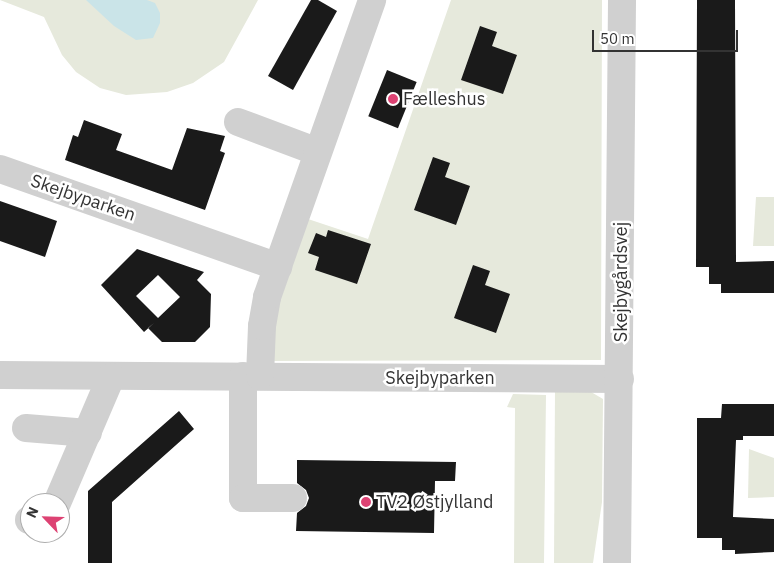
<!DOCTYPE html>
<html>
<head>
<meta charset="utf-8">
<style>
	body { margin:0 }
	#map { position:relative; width:774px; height:563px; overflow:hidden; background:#fff; font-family:"IBM Plex Sans",sans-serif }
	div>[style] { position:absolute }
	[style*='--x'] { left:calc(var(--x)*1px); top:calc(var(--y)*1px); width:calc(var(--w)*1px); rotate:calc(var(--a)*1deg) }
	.green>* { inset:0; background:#e6e9dc }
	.water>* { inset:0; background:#cae4e8 }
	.building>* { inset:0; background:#1a1a1a; transform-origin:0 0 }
	.minor>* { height:28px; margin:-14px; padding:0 14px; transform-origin:14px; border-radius:14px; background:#d0d0d0 }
	.dots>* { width:14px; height:14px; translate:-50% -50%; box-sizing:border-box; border:2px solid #fff; border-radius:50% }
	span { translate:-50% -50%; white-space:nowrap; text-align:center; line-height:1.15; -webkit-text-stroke:5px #fff; paint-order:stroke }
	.poi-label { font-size:18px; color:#333 }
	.left { translate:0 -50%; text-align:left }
	.street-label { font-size:18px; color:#333 }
	.north { position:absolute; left:20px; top:493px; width:50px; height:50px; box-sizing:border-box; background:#fff; border:1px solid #adadad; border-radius:50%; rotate:294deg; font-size:14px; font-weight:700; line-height:20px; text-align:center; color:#333 }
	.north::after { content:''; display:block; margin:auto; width:18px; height:22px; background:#dd4273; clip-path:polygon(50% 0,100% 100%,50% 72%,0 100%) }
	.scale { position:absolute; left:592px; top:30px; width:146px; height:22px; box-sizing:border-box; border:2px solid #333; border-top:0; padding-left:6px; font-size:15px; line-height:18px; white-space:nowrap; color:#333; -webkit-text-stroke:4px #fff; paint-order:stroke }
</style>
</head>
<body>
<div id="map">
	<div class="green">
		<i style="clip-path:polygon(0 0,258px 0,224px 62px,193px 83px,167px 92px,126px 95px,100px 88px,76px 72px,62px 55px,44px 17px)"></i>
		<i style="clip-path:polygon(451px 0,602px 0,601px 360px,266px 361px,299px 216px,368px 239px)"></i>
		<i style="clip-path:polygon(756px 197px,774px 197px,774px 246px,753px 246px)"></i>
		<i style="clip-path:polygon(555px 389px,586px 389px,603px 399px,602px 502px,593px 563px,554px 563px)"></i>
		<i style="clip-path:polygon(513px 394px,546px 395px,544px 563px,514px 563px,515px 408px,507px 407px)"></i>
		<i style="clip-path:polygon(749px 449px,774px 458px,774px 497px,748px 498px)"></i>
	</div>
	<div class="water">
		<i style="clip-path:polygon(86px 0,147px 0,155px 3px,160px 13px,160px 23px,153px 38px,136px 40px,114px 26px)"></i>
	</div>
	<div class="building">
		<i style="clip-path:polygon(311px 0,318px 0,337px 11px,293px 90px,268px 76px)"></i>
		<i style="clip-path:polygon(697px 0,735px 0,736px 262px,774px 261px,774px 293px,721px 293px,721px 284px,709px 284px,709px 267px,696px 267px)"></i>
		<i style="clip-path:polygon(480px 26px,497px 32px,492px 46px,517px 55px,503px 94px,461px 80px)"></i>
		<i style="left:387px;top:70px;width:32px;height:50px;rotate:22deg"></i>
		<i style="clip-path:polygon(84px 120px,122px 134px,116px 150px,172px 170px,187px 128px,225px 136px,220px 151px,225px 153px,205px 210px,65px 160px,73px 135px,78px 137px)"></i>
		<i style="clip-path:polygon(433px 157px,450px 163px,445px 177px,470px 186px,456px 225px,414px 210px)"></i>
		<i style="clip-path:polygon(0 201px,57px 221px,45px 257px,0 241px)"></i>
		<i style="clip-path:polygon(328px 230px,371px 244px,357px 284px,315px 270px,319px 257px,308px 253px,316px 233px,326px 237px)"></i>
		<i style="clip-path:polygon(evenodd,137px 249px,204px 272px,197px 280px,211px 294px,210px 327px,195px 342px,162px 342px,148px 328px,154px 323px,144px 332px,101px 285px,137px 249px,158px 275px,180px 297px,158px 318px,136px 296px,158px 275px)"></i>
		<i style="clip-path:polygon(473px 265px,490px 271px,485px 285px,510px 294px,496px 333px,454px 318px)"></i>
		<i style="clip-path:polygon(722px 404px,774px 404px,774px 436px,743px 436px,743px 440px,736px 440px,733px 517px,774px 519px,774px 552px,735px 554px,735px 550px,722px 550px,722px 538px,697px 538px,697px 418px,721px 418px)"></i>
		<i style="clip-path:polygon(179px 411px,194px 429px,112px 502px,112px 563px,88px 563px,88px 491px)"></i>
		<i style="clip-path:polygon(297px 460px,456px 462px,455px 481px,435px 481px,434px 533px,296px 531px,297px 513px,306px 506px,309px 498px,306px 490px,297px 483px)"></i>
	</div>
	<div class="minor">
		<i style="--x:238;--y:122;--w:85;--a:20.6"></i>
		<i style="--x:0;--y:169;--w:295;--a:19.4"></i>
		<i style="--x:0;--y:375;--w:620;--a:0.37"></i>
		<i style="--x:243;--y:376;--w:122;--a:90"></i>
		<i style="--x:243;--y:498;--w:50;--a:0"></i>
		<i style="--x:260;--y:376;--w:50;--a:-87.7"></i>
		<i style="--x:262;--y:326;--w:29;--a:-80"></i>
		<i style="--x:267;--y:297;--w:315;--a:-70.5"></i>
		<i style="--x:26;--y:428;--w:62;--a:4.6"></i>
		<i style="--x:57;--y:503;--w:137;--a:-66.8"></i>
		<i style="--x:29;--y:520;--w:1;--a:0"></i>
		<i style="--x:617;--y:563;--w:563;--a:-89.49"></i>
	</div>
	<div class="dots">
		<i style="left:393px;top:99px;background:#dd4273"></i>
		<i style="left:366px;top:502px;background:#dd4273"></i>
	</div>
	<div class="poi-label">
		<span class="left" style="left:403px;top:99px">Fælleshus</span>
		<span class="left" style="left:376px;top:502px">TV2 Østjylland</span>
	</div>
	<div class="street-label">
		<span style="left:83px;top:198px;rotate:19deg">Skejbyparken</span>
		<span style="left:621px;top:282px;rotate:-90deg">Skejbygårdsvej</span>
		<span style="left:440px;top:378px">Skejbyparken</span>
	</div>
	<div class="north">N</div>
	<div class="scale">50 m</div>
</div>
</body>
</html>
